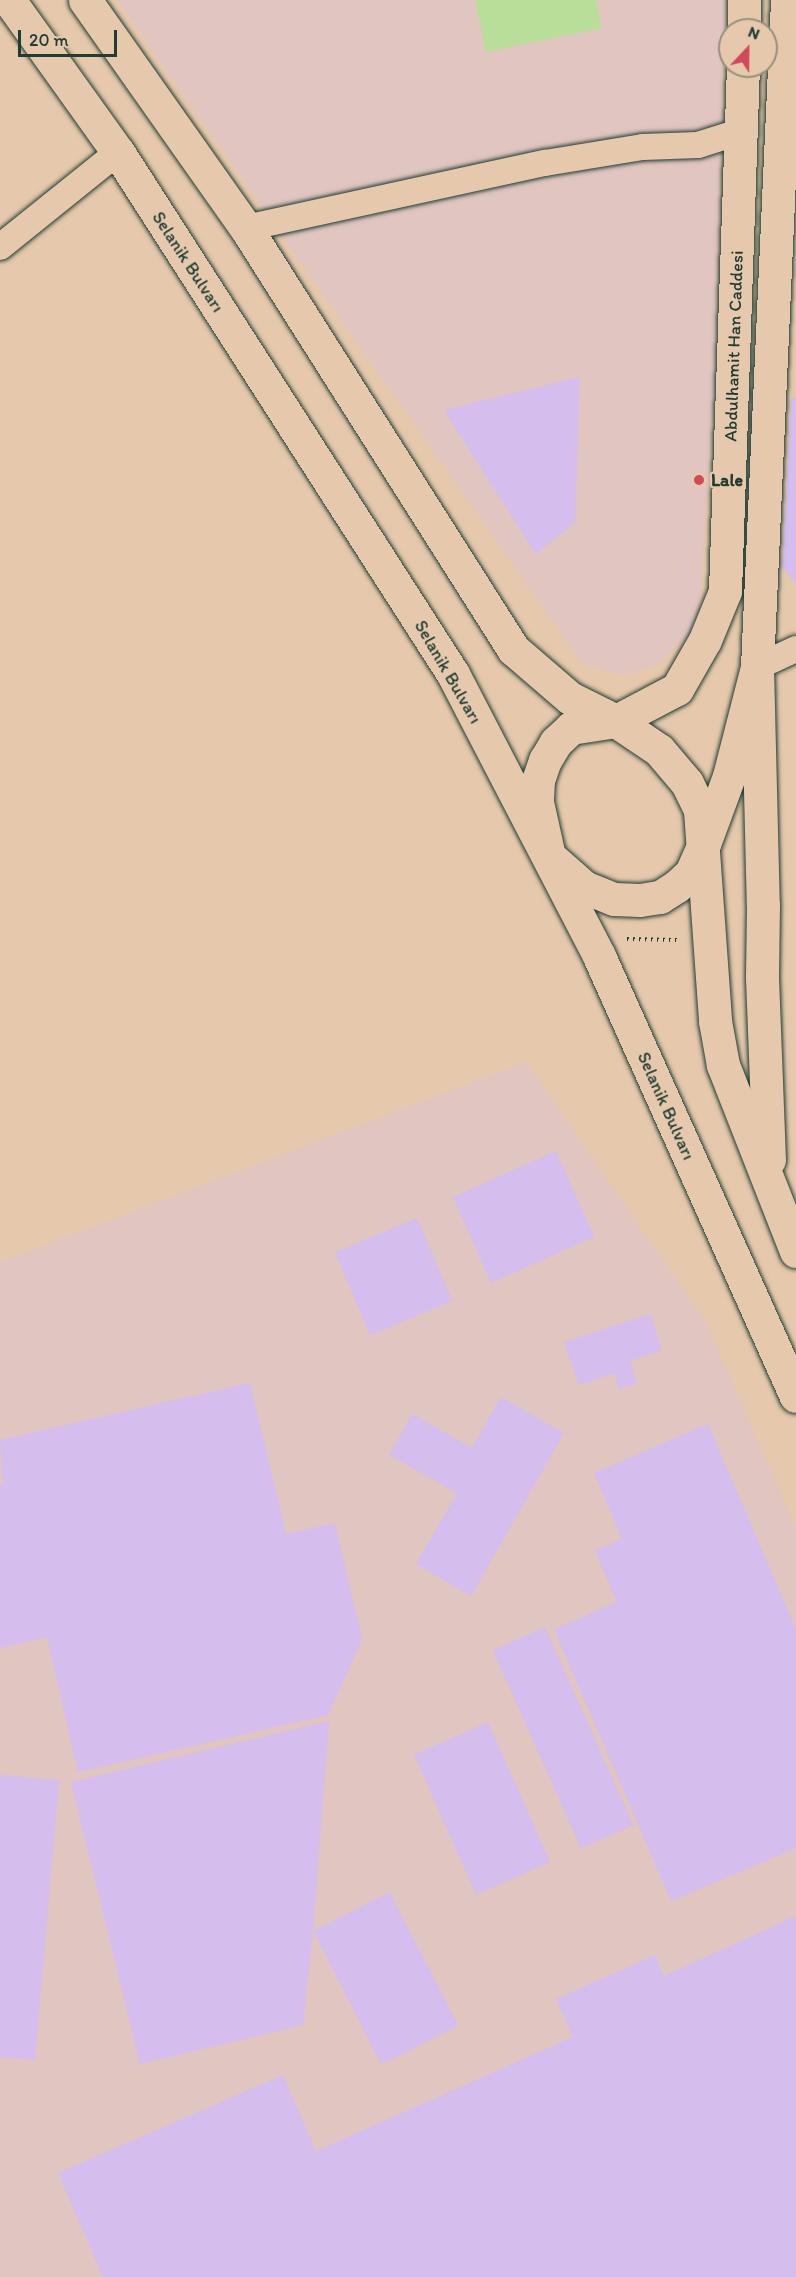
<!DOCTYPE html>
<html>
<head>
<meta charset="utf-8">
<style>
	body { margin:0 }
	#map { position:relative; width:796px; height:2277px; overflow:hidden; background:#e6c9ac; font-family:Itim,sans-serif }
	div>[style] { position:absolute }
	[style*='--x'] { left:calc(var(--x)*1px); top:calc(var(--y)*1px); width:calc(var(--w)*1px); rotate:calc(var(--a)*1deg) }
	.built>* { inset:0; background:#e1c5c0 }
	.green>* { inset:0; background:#b8de99 }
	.building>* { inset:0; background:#d5bded; transform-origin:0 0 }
	.path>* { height:4px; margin-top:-2px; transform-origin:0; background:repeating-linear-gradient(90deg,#1f3d34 0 1.5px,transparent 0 6px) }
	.roads { filter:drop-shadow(0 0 2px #1f3d34) drop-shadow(0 0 2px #1f3d34) }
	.street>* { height:26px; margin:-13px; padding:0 13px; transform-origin:13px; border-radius:13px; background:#e6c9ac }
	.secondary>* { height:33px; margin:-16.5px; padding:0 16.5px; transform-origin:16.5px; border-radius:16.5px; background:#e6c9ac }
	.primary>* { height:33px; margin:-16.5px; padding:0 16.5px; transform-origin:16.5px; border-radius:16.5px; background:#e6c9ac }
	.dots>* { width:16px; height:16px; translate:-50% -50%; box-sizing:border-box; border:3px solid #e6c9ac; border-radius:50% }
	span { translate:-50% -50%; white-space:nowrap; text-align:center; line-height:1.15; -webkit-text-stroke:4.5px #e6c9ac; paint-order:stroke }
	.street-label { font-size:18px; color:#1f3d34 }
	.poi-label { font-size:18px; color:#1f3d34; font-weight:700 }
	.left { translate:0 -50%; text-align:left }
	.north { position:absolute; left:718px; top:18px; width:60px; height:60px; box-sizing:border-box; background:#e6c9ac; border:2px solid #96917c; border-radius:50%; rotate:22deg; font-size:16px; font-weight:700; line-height:24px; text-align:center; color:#1f3d34 }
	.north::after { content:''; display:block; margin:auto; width:21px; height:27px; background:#d1495b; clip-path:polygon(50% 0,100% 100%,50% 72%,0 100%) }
	.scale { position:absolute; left:18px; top:30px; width:99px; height:27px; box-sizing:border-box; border:3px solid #1f3d34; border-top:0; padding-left:8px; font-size:18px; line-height:21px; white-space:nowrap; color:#1f3d34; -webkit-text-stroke:4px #e6c9ac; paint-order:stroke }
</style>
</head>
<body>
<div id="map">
	<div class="built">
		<i style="clip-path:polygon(117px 0,725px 0,715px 383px,698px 627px,655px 666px,621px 675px,582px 663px)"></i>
		<i style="clip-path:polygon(526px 1062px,706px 1323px,796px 1528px,796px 2277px,0 2277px,0 1262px)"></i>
	</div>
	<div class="green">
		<i style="clip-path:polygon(475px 0,596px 0,602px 28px,486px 52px)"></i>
	</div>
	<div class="building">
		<i style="clip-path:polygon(580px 377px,575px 522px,536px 554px,444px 410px)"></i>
		<i style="clip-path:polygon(791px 397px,796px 398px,796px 584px,782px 567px)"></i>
		<i style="left:556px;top:1151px;width:94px;height:113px;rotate:66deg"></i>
		<i style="left:417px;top:1218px;width:90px;height:89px;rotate:67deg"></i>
		<i style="clip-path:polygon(650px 1314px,662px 1350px,630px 1361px,637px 1383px,619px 1389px,614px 1373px,579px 1385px,564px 1342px)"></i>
		<i style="clip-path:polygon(250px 1383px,286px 1534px,335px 1523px,362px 1639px,328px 1715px,78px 1772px,47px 1637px,0 1648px,0 1484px,3px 1484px,0 1440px)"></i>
		<i style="clip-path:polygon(501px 1397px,564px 1433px,471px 1596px,416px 1564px,457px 1493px,389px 1455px,412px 1414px,472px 1448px)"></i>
		<i style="clip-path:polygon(708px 1424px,796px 1629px,796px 1848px,671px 1901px,554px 1629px,617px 1602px,595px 1551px,622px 1539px,594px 1473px)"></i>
		<i style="left:545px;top:1627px;width:217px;height:57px;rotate:66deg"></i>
		<i style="clip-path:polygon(329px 1721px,313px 1930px,303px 2025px,140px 2064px,71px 1782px)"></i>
		<i style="left:488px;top:1722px;width:153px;height:81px;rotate:66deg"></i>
		<i style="clip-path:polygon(0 1775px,59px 1780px,35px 2060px,0 2057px)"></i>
		<i style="left:390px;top:1892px;width:150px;height:86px;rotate:63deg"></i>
		<i style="clip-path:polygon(796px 1916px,796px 2277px,103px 2277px,58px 2173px,283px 2075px,316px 2151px,573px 2037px,556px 1999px,655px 1955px,664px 1976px)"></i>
	</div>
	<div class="path">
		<i style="--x:627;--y:939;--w:50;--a:1.1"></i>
	</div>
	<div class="roads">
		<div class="street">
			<i style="--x:246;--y:228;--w:306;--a:-12.3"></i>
			<i style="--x:545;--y:163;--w:99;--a:-9.3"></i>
			<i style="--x:643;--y:147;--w:55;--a:-2.1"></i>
			<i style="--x:698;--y:145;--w:46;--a:-17.7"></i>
			<i style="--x:0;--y:247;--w:151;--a:-38.8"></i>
			<i style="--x:757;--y:667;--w:43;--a:-24.8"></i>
		</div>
		<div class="secondary">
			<i style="--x:744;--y:30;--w:30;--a:-90"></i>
			<i style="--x:616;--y:721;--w:69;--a:-27.7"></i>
			<i style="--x:677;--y:689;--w:56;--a:-60.3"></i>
			<i style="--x:705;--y:640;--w:53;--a:-67.8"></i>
			<i style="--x:725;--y:591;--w:525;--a:-88.04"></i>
			<i style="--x:704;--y:844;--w:72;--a:-69.8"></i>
			<i style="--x:729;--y:776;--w:113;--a:-75.6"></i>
			<i style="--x:757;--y:667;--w:668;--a:-87.42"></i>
		</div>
		<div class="primary">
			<i style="--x:9;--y:0;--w:187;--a:54.4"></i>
			<i style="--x:118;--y:152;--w:620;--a:57.31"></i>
			<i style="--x:453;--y:674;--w:318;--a:62.6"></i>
			<i style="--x:599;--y:956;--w:482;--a:65.9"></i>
			<i style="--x:85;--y:0;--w:279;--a:54.8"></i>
			<i style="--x:246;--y:228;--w:499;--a:57.6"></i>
			<i style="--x:513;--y:649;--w:75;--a:40.7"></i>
			<i style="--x:570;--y:698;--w:51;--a:26.6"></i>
			<i style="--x:616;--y:721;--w:52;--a:34"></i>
			<i style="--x:659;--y:750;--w:43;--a:49.7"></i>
			<i style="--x:687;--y:783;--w:30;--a:64"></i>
			<i style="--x:700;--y:810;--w:212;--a:85.9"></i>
			<i style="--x:715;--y:1021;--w:45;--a:79.7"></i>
			<i style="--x:723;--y:1065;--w:200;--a:68.6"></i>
			<i style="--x:757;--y:667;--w:238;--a:88.6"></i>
			<i style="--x:763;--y:905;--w:73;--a:90.8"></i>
			<i style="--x:762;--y:978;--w:182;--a:87.8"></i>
			<i style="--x:616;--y:721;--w:46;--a:171.2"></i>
			<i style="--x:571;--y:728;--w:21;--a:137"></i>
			<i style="--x:556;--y:742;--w:21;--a:121"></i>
			<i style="--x:545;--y:760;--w:21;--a:109"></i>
			<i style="--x:538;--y:780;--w:22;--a:93"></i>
			<i style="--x:537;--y:802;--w:55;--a:77.5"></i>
			<i style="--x:549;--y:856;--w:47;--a:41.5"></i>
			<i style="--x:584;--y:887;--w:32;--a:22"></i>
			<i style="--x:614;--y:899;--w:26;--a:2"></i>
			<i style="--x:640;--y:900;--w:20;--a:-9"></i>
			<i style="--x:660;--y:897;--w:20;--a:-33"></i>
			<i style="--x:677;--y:886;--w:19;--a:-43"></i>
			<i style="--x:691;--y:873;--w:32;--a:-66"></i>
		</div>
	</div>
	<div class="dots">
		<i style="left:699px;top:480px;background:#d1495b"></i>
	</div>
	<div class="street-label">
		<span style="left:188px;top:262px;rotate:57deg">Selanik Bulvarı</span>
		<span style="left:734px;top:346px;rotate:-88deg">Abdulhamit Han Caddesi</span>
		<span style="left:448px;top:672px;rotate:60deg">Selanik Bulvarı</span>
		<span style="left:666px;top:1106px;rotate:66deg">Selanik Bulvarı</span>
	</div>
	<div class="poi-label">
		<span class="left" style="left:711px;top:480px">Lale</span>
	</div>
	<div class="north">N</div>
	<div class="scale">20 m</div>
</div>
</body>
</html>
